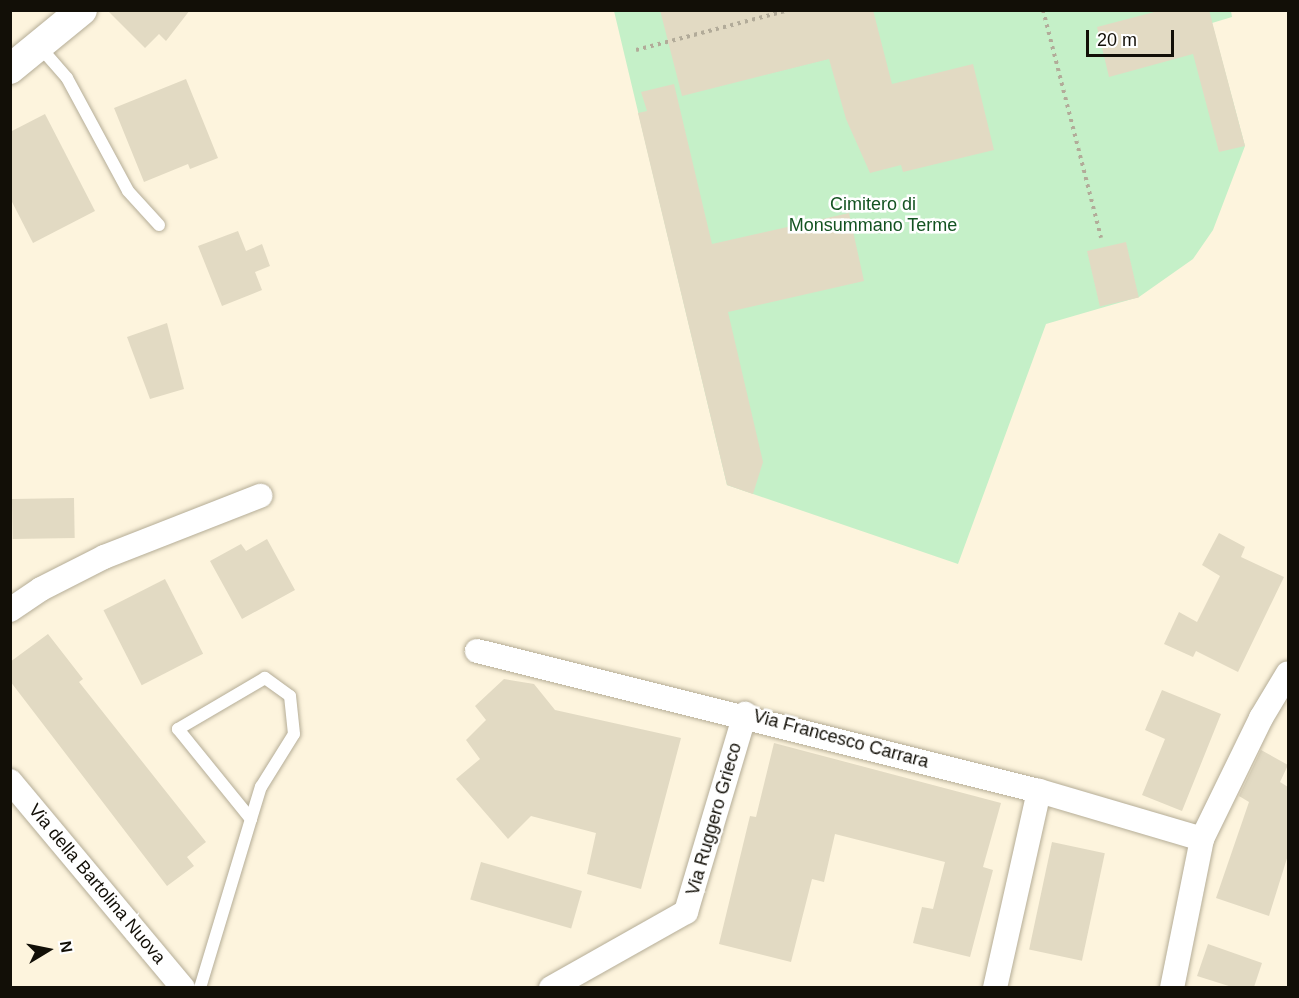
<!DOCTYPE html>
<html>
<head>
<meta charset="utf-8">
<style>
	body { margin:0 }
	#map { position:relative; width:1299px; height:998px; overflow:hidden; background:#fdf4dd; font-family:Arial,sans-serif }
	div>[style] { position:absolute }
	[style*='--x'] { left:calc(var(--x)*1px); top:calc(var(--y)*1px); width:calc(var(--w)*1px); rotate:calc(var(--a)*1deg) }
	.green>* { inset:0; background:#c5f0c8 }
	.building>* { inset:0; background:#e2dac3; transform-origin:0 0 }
	.path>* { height:4px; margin-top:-2px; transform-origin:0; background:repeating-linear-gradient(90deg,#b2ab99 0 3px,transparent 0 7.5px) }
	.roads { filter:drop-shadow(0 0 2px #b5ad97) drop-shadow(0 0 2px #b5ad97) }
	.service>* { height:12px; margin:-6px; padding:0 6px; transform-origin:6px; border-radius:6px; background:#fff }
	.minor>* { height:24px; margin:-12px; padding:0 12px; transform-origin:12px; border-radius:12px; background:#fff }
	.tertiary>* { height:30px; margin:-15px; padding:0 15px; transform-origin:15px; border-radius:15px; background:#fff }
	span { translate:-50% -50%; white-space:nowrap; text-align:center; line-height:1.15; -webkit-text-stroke:5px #fff; paint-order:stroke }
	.park-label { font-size:18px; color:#135321 }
	.street-label { font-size:18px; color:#120f07 }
	.frame { position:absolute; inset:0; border:12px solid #120f07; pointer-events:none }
	.north { position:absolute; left:18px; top:920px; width:60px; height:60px; -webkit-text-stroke:4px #fff; paint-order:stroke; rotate:80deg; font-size:16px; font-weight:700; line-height:24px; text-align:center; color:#120f07 }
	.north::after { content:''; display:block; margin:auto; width:21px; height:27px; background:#120f07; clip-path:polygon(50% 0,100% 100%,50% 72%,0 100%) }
	.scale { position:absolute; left:1086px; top:30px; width:88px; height:27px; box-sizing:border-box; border:3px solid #120f07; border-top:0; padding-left:8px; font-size:18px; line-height:21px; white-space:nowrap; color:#120f07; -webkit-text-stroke:4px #fff; paint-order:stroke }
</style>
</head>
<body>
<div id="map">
	<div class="green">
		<i style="clip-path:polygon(614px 11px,1231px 11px,1232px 17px,1212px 23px,1245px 146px,1213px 230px,1193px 259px,1139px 297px,1046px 324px,958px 564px,727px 485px)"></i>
	</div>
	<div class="building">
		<i style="clip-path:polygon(107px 10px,190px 10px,166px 41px,159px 34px,145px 48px)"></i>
		<i style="clip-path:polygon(660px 10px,873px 10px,892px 84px,973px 64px,994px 150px,903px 172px,901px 165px,870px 173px,846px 119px,829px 59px,682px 96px)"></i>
		<i style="clip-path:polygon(1162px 10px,1209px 10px,1245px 146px,1219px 152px,1193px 54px,1109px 77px,1097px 27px)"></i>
		<i style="clip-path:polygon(186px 79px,218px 158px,190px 169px,188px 164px,144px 182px,114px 108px)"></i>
		<i style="clip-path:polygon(674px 84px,712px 244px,849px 213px,864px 281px,728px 312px,763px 462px,753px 494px,727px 485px,638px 113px,647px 111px,641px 92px)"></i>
		<i style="clip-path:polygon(45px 114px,95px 211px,33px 243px,10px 198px,10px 132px)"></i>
		<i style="clip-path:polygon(238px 231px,246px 251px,262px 244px,270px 266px,255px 272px,262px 290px,222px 306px,198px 246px)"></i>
		<i style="left:1126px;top:242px;width:57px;height:40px;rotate:77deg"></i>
		<i style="clip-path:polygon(167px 323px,184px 389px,150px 399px,127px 337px)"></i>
		<i style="left:74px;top:498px;width:40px;height:62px;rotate:89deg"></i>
		<i style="clip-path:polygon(1219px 533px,1245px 547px,1241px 557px,1284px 577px,1238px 672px,1196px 651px,1193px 657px,1164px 644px,1179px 612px,1197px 622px,1220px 576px,1202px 565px)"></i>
		<i style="clip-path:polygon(267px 539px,295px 590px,242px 619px,210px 561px,241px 544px,246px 551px)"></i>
		<i style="left:165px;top:579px;width:84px;height:69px;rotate:63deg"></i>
		<i style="clip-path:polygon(48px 634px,83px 679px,79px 682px,206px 842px,187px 857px,194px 866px,167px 886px,10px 681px,10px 662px)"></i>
		<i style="clip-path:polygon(504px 679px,534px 684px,555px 710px,681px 738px,641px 889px,587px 874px,596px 833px,531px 816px,508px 839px,456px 779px,480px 759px,466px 740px,486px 720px,475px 706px)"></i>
		<i style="clip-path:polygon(1162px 690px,1221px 714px,1182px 811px,1142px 795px,1165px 739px,1145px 730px)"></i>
		<i style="clip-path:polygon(774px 743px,1001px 803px,983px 867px,993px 870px,970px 957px,913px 943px,922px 907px,933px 909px,945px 862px,835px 834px,824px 882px,812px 879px,791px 962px,719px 944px,750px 816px,756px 817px)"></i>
		<i style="clip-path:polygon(1261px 750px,1288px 765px,1280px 782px,1288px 787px,1288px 855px,1269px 916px,1216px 898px,1249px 802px,1239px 796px)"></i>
		<i style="left:1052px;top:842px;width:54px;height:110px;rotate:12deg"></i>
		<i style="left:481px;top:862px;width:105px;height:39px;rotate:16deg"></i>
		<i style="clip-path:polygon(1208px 944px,1262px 963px,1254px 987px,1232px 987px,1197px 976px)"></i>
	</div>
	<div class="path">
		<i style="--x:1043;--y:10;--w:235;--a:75.7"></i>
		<i style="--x:636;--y:50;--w:159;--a:-14.6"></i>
	</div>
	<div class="roads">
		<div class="service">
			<i style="--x:40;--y:47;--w:41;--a:48.9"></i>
			<i style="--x:67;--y:78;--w:128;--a:61.6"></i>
			<i style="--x:128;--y:191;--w:46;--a:47.6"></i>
			<i style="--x:200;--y:988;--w:177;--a:-73.2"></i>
			<i style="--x:251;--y:819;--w:34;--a:-73"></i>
			<i style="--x:261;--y:787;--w:62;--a:-58.1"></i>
			<i style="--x:294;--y:734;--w:38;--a:-96"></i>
			<i style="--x:290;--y:696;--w:31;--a:-144"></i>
			<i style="--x:265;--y:678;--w:101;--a:149.6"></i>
			<i style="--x:178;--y:729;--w:116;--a:51"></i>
		</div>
		<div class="minor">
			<i style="--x:10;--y:610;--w:37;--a:-34"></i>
			<i style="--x:41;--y:589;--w:71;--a:-26.9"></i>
			<i style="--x:104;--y:557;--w:168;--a:-21.4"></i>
			<i style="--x:477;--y:651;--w:579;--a:13.99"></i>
			<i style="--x:1039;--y:791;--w:170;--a:16.4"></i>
			<i style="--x:10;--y:781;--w:270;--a:50.1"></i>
			<i style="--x:551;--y:988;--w:155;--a:-29.4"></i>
			<i style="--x:686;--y:912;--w:207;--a:-73.4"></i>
			<i style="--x:995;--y:988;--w:202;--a:-77.4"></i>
			<i style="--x:1172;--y:988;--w:152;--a:-78.6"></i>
			<i style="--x:1202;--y:839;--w:135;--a:-64"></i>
			<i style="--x:1261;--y:718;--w:52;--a:-59"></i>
		</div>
		<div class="tertiary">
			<i style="--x:10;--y:69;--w:93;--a:-39.3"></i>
		</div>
	</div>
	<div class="park-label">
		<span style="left:873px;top:215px">Cimitero di<br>Monsummano Terme</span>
	</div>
	<div class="street-label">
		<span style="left:841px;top:739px;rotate:15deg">Via Francesco Carrara</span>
		<span style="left:714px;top:819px;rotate:-74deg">Via Ruggero Grieco</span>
		<span style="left:97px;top:884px;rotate:50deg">Via della Bartolina Nuova</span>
	</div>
	<div class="frame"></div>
	<div class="north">N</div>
	<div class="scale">20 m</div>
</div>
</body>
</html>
